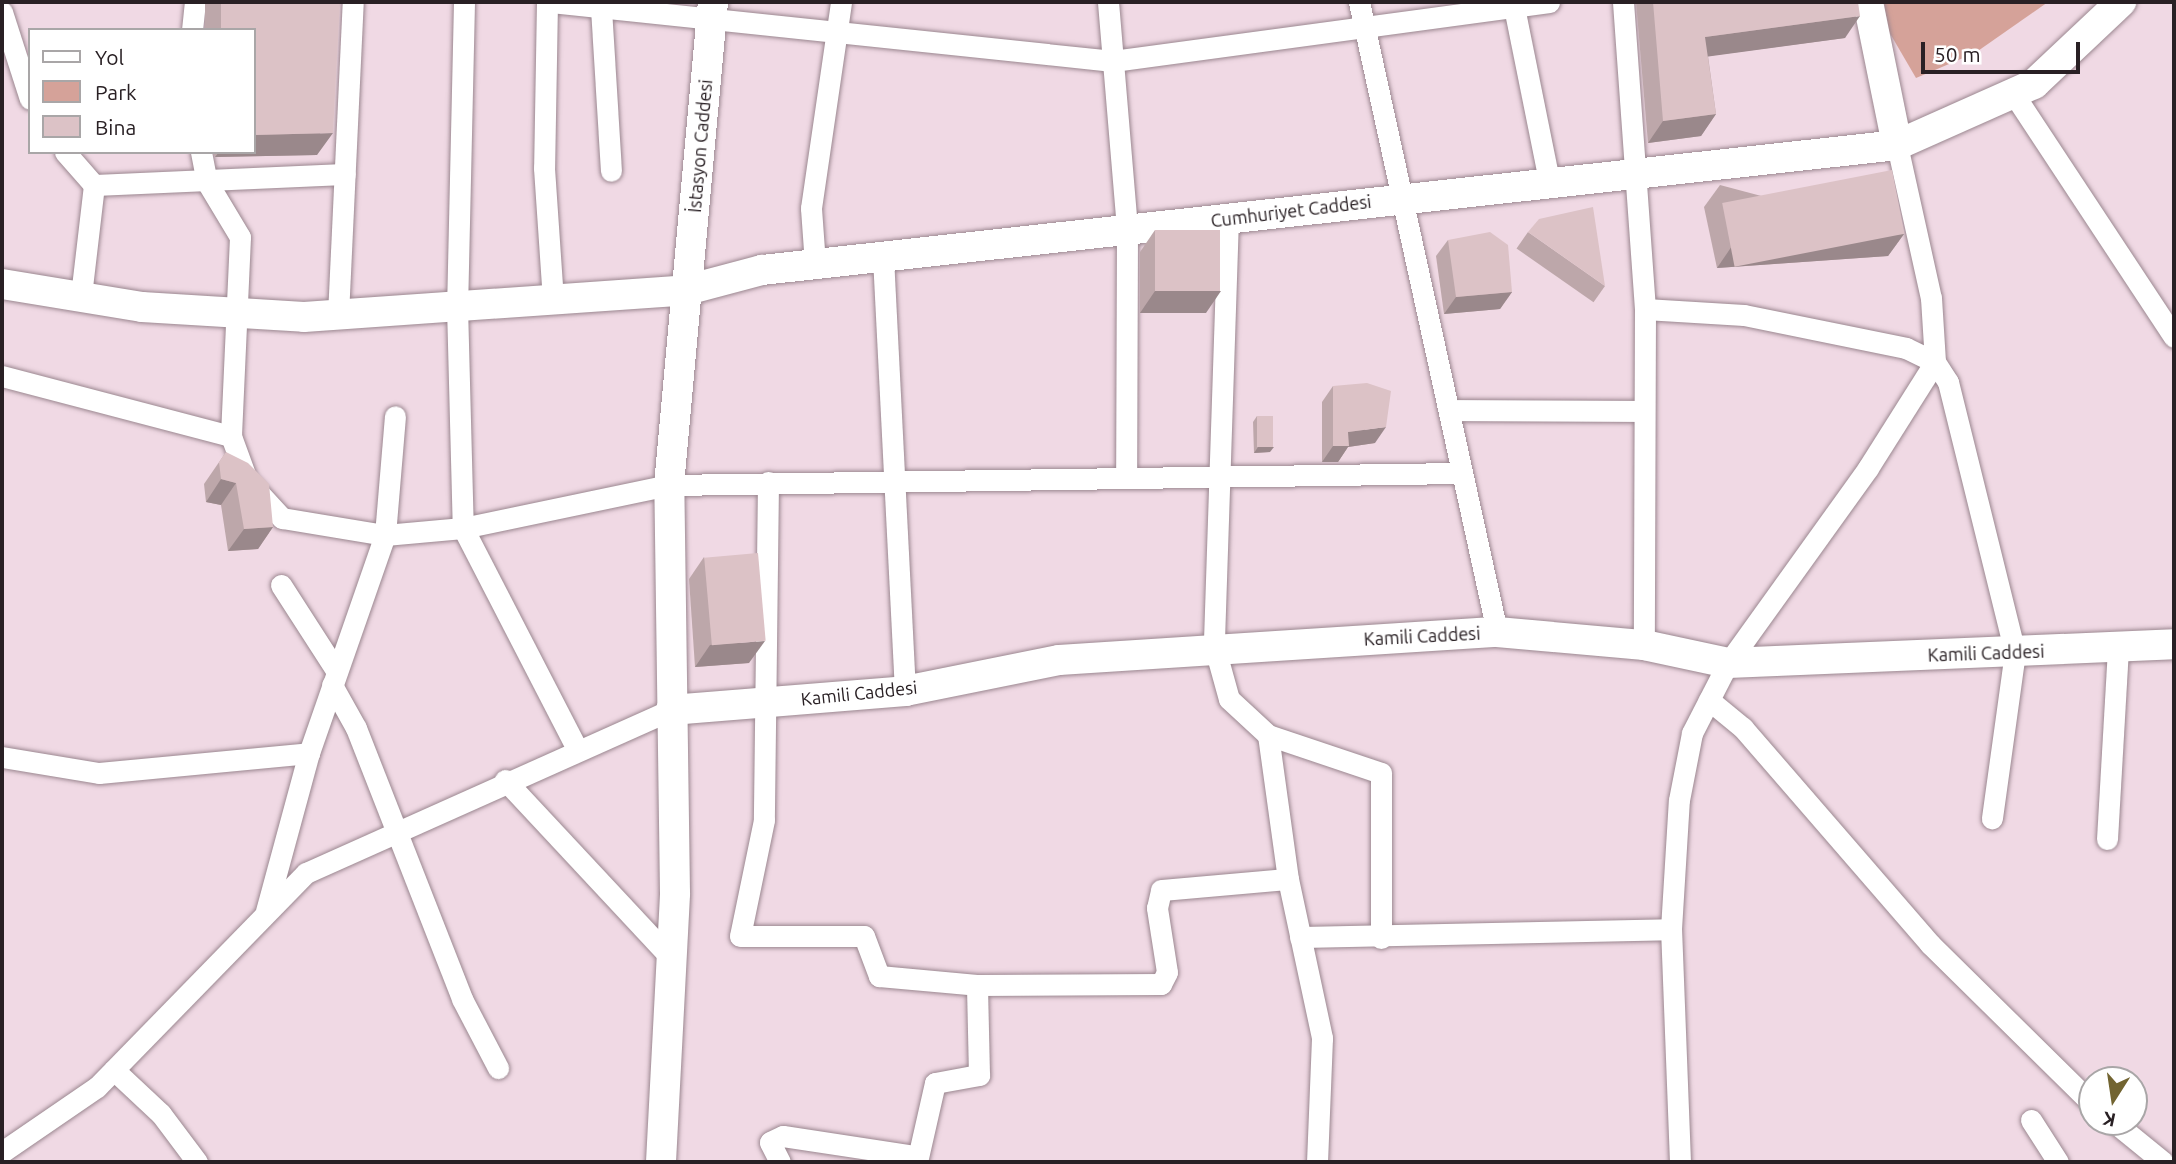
<!DOCTYPE html>
<html>
<head>
<meta charset="utf-8">
<style>
	body { margin:0 }
	#map { position:relative; width:2176px; height:1164px; overflow:hidden; background:#f0d9e4; font-family:Ubuntu,sans-serif }
	div>[style] { position:absolute }
	[style*='--x'] { left:calc(var(--x)*1px); top:calc(var(--y)*1px); width:calc(var(--w)*1px); rotate:calc(var(--a)*1deg) }
	.green>* { inset:0; background:#d5a299 }
	.roads { filter:drop-shadow(0 0 2px #9b8790) drop-shadow(0 0 2px #9b8790) }
	.street>* { height:21px; margin:-10.5px; padding:0 10.5px; transform-origin:10.5px; border-radius:10.5px; background:#fff }
	.secondary>* { height:30px; margin:-15px; padding:0 15px; transform-origin:15px; border-radius:15px; background:#fff }
	.wall>* { inset:0; background:#bda7aa; transform-origin:0 0 }
	.shaded-wall>* { inset:0; background:#9a888b }
	.building>* { inset:0; background:#dcc2c6; transform-origin:0 0 }
	span { translate:-50% -50%; white-space:nowrap; text-align:center; line-height:1.15; -webkit-text-stroke:5px #fff; paint-order:stroke }
	.street-label { font-size:18px; color:#292024 }
	.frame { position:absolute; inset:0; border:4px solid #292024; pointer-events:none }
	.legend { position:absolute; left:28px; top:28px; width:228px; height:126px; box-sizing:border-box; background:#fff; border:2px solid #a9a6a7; margin:0; padding:9px 12px; list-style:none; font-size:21px; color:#292024 }
	.legend li { display:flex; align-items:center; gap:14px; height:35px }
	.legend b { width:35px; border:2px solid #a9a6a7 }
	.north { position:absolute; left:2078px; top:1066px; width:70px; height:70px; box-sizing:border-box; background:#fff; border:2px solid #a9a6a7; border-radius:50%; rotate:192deg; font-size:19px; font-weight:700; line-height:28px; text-align:center; color:#292024 }
	.north::after { content:''; display:block; margin:auto; width:24px; height:32px; background:#726431; clip-path:polygon(50% 0,100% 100%,50% 72%,0 100%) }
	.scale { position:absolute; left:1921px; top:42px; width:159px; height:32px; box-sizing:border-box; border:4px solid #292024; border-top:0; padding-left:9px; font-size:21px; line-height:24px; white-space:nowrap; color:#292024; -webkit-text-stroke:5px #fff; paint-order:stroke }
</style>
</head>
<body>
<div id="map">
	<div class="green">
		<i style="clip-path:polygon(1884px 2px,2048px 2px,1975px 53px,1916px 78px,1888px 30px)"></i>
	</div>
	<div class="roads">
		<div class="street">
			<i style="--x:464;--y:2;--w:304;--a:91.3"></i>
			<i style="--x:457;--y:306;--w:222;--a:88.5"></i>
			<i style="--x:463;--y:528;--w:249;--a:62.7"></i>
			<i style="--x:547;--y:2;--w:166;--a:91"></i>
			<i style="--x:544;--y:168;--w:132;--a:86.1"></i>
			<i style="--x:551;--y:2;--w:565;--a:5.99"></i>
			<i style="--x:1113;--y:61;--w:440;--a:-7.7"></i>
			<i style="--x:1108;--y:2;--w:229;--a:85.2"></i>
			<i style="--x:1127;--y:230;--w:248;--a:90.2"></i>
			<i style="--x:1359;--y:2;--w:645;--a:77.64"></i>
			<i style="--x:1513;--y:2;--w:183;--a:78.6"></i>
			<i style="--x:1623;--y:2;--w:308;--a:85.9"></i>
			<i style="--x:1645;--y:309;--w:336;--a:90.2"></i>
			<i style="--x:601;--y:8;--w:163;--a:86.5"></i>
			<i style="--x:2;--y:12;--w:91;--a:72.2"></i>
			<i style="--x:192;--y:30;--w:28;--a:-84"></i>
			<i style="--x:2013;--y:93;--w:292;--a:56.6"></i>
			<i style="--x:1897;--y:145;--w:157;--a:77.5"></i>
			<i style="--x:1931;--y:298;--w:64;--a:86.4"></i>
			<i style="--x:1935;--y:362;--w:24;--a:57"></i>
			<i style="--x:1948;--y:382;--w:278;--a:76.1"></i>
			<i style="--x:2015;--y:652;--w:168;--a:97.9"></i>
			<i style="--x:65;--y:152;--w:44;--a:48.7"></i>
			<i style="--x:94;--y:185;--w:112;--a:96.7"></i>
			<i style="--x:201;--y:152;--w:31;--a:79"></i>
			<i style="--x:207;--y:182;--w:64;--a:59"></i>
			<i style="--x:240;--y:237;--w:199;--a:92.6"></i>
			<i style="--x:231;--y:436;--w:47;--a:70"></i>
			<i style="--x:247;--y:480;--w:52;--a:47.4"></i>
			<i style="--x:282;--y:518;--w:104;--a:9.4"></i>
			<i style="--x:385;--y:535;--w:78;--a:-5.1"></i>
			<i style="--x:463;--y:528;--w:210;--a:-11.8"></i>
			<i style="--x:669;--y:485;--w:793;--a:-0.87"></i>
			<i style="--x:94;--y:185;--w:251;--a:-2.5"></i>
			<i style="--x:1228;--y:218;--w:427;--a:91.9"></i>
			<i style="--x:1214;--y:645;--w:56;--a:74.5"></i>
			<i style="--x:1229;--y:699;--w:53;--a:42.7"></i>
			<i style="--x:1268;--y:735;--w:145;--a:82.1"></i>
			<i style="--x:1288;--y:879;--w:163;--a:77.9"></i>
			<i style="--x:1322;--y:1038;--w:124;--a:92.3"></i>
			<i style="--x:883;--y:257;--w:435;--a:87.1"></i>
			<i style="--x:815;--y:264;--w:56;--a:-94.1"></i>
			<i style="--x:811;--y:208;--w:208;--a:-81.7"></i>
			<i style="--x:1645;--y:309;--w:99;--a:3.5"></i>
			<i style="--x:1744;--y:315;--w:165;--a:11.5"></i>
			<i style="--x:1906;--y:348;--w:32;--a:26"></i>
			<i style="--x:338;--y:315;--w:313;--a:-87.3"></i>
			<i style="--x:2;--y:376;--w:237;--a:14.7"></i>
			<i style="--x:1449;--y:410;--w:192;--a:0.3"></i>
			<i style="--x:768;--y:482;--w:338;--a:90.7"></i>
			<i style="--x:764;--y:820;--w:118;--a:101.7"></i>
			<i style="--x:740;--y:936;--w:124;--a:0"></i>
			<i style="--x:864;--y:936;--w:43;--a:69.4"></i>
			<i style="--x:879;--y:976;--w:98;--a:5.2"></i>
			<i style="--x:977;--y:985;--w:184;--a:-0.3"></i>
			<i style="--x:1161;--y:984;--w:13;--a:-63"></i>
			<i style="--x:1167;--y:972;--w:65;--a:-98.9"></i>
			<i style="--x:1157;--y:908;--w:18;--a:-77"></i>
			<i style="--x:1161;--y:890;--w:127;--a:-5"></i>
			<i style="--x:281;--y:585;--w:103;--a:57.2"></i>
			<i style="--x:332;--y:685;--w:49;--a:60.8"></i>
			<i style="--x:356;--y:728;--w:291;--a:68.6"></i>
			<i style="--x:462;--y:999;--w:78;--a:62.4"></i>
			<i style="--x:1709;--y:700;--w:44;--a:39.5"></i>
			<i style="--x:1743;--y:728;--w:286;--a:49.1"></i>
			<i style="--x:1930;--y:944;--w:228;--a:44.6"></i>
			<i style="--x:1268;--y:735;--w:119;--a:18.6"></i>
			<i style="--x:1381;--y:773;--w:165;--a:90"></i>
			<i style="--x:2;--y:757;--w:98;--a:9.4"></i>
			<i style="--x:99;--y:773;--w:211;--a:-5.4"></i>
			<i style="--x:505;--y:780;--w:246;--a:47"></i>
			<i style="--x:2107;--y:839;--w:192;--a:-86.7"></i>
			<i style="--x:266;--y:911;--w:164;--a:-74.8"></i>
			<i style="--x:309;--y:753;--w:231;--a:-70.8"></i>
			<i style="--x:385;--y:535;--w:119;--a:-85.2"></i>
			<i style="--x:1300;--y:937;--w:371;--a:-1.2"></i>
			<i style="--x:114;--y:1070;--w:64;--a:43.1"></i>
			<i style="--x:161;--y:1114;--w:60;--a:53.1"></i>
			<i style="--x:2031;--y:1120;--w:50;--a:57.3"></i>
			<i style="--x:2114;--y:1122;--w:63;--a:39.2"></i>
			<i style="--x:2;--y:1152;--w:115;--a:-34.4"></i>
			<i style="--x:97;--y:1087;--w:299;--a:-45.7"></i>
			<i style="--x:306;--y:873;--w:400;--a:-24.1"></i>
			<i style="--x:780;--y:1162;--w:22;--a:-117"></i>
			<i style="--x:770;--y:1142;--w:14;--a:-25"></i>
			<i style="--x:783;--y:1136;--w:134;--a:8.6"></i>
			<i style="--x:917;--y:1162;--w:81;--a:-77.2"></i>
			<i style="--x:935;--y:1083;--w:45;--a:-10.3"></i>
			<i style="--x:979;--y:1075;--w:90;--a:-91.3"></i>
			<i style="--x:1680;--y:1162;--w:233;--a:-92.2"></i>
			<i style="--x:1671;--y:929;--w:129;--a:-86.5"></i>
			<i style="--x:1679;--y:800;--w:68;--a:-79"></i>
			<i style="--x:1692;--y:733;--w:79;--a:-62.8"></i>
			<i style="--x:1728;--y:663;--w:240;--a:-54.3"></i>
			<i style="--x:1868;--y:468;--w:125;--a:-57.7"></i>
		</div>
		<div class="secondary">
			<i style="--x:1868;--y:2;--w:146;--a:78.5"></i>
			<i style="--x:2;--y:284;--w:142;--a:9.3"></i>
			<i style="--x:142;--y:307;--w:162;--a:3.5"></i>
			<i style="--x:304;--y:317;--w:384;--a:-4"></i>
			<i style="--x:687;--y:290;--w:78;--a:-14.9"></i>
			<i style="--x:762;--y:270;--w:1142;--a:-6.28"></i>
			<i style="--x:1897;--y:145;--w:150;--a:-24"></i>
			<i style="--x:2034;--y:84;--w:120;--a:-43.3"></i>
			<i style="--x:671;--y:710;--w:235;--a:-4.6"></i>
			<i style="--x:905;--y:691;--w:157;--a:-11.4"></i>
			<i style="--x:1059;--y:660;--w:439;--a:-3.7"></i>
			<i style="--x:1497;--y:632;--w:148;--a:5.1"></i>
			<i style="--x:1644;--y:645;--w:86;--a:12.1"></i>
			<i style="--x:1728;--y:663;--w:446;--a:-2.4"></i>
			<i style="--x:661;--y:1162;--w:269;--a:-87"></i>
			<i style="--x:675;--y:893;--w:408;--a:-90.8"></i>
			<i style="--x:669;--y:485;--w:485;--a:-84.8"></i>
		</div>
	</div>
	<div class="wall">
		<i style="clip-path:polygon(205px 2px,340px 2px,317px 155px,215px 157px,213px 152px,254px 152px,254px 30px,205px 30px)"></i>
		<i style="clip-path:polygon(1636px 2px,1858px 2px,1845px 38px,1708px 56px,1716px 114px,1701px 136px,1648px 143px)"></i>
		<i style="clip-path:polygon(1720px 185px,1904px 234px,1888px 256px,1717px 268px,1704px 207px)"></i>
		<i style="clip-path:polygon(1155px 230px,1206px 313px,1140px 313px,1140px 252px)"></i>
		<i style="left:1528px;top:232px;width:94px;height:20px;rotate:35deg"></i>
		<i style="clip-path:polygon(1448px 240px,1512px 292px,1500px 309px,1444px 314px,1436px 256px)"></i>
		<i style="clip-path:polygon(1333px 386px,1375px 443px,1348px 447px,1338px 462px,1322px 462px,1322px 402px)"></i>
		<i style="clip-path:polygon(1257px 416px,1270px 452px,1254px 453px,1253px 422px)"></i>
		<i style="clip-path:polygon(226px 452px,273px 527px,258px 549px,228px 551px,221px 505px,206px 502px,204px 484px)"></i>
		<i style="clip-path:polygon(704px 557px,749px 663px,695px 667px,689px 579px)"></i>
	</div>
	<div class="shaded-wall">
		<i style="clip-path:polygon(1860px 16px,1845px 38px,1690px 59px,1705px 37px)"></i>
		<i style="clip-path:polygon(1716px 114px,1701px 136px,1648px 143px,1663px 121px)"></i>
		<i style="clip-path:polygon(333px 133px,317px 155px,215px 157px,219px 152px,254px 152px,254px 135px)"></i>
		<i style="clip-path:polygon(1904px 234px,1888px 256px,1717px 268px,1732px 246px)"></i>
		<i style="clip-path:polygon(1155px 291px,1221px 291px,1206px 313px,1140px 313px)"></i>
		<i style="clip-path:polygon(1512px 292px,1500px 309px,1444px 314px,1456px 297px)"></i>
		<i style="clip-path:polygon(1386px 427px,1375px 443px,1348px 447px,1338px 462px,1322px 462px,1333px 446px,1348px 432px)"></i>
		<i style="clip-path:polygon(1258px 447px,1274px 447px,1270px 452px,1254px 453px)"></i>
		<i style="clip-path:polygon(221px 479px,236px 483px,221px 505px,206px 502px)"></i>
		<i style="clip-path:polygon(273px 527px,258px 549px,228px 551px,244px 529px)"></i>
		<i style="clip-path:polygon(765px 641px,749px 663px,695px 667px,710px 645px)"></i>
	</div>
	<div class="building">
		<i style="clip-path:polygon(221px 2px,340px 2px,333px 133px,254px 135px,254px 30px,221px 30px)"></i>
		<i style="clip-path:polygon(1653px 2px,1858px 2px,1860px 16px,1705px 37px,1716px 114px,1663px 121px)"></i>
		<i style="left:1892px;top:170px;width:65px;height:173px;rotate:79deg"></i>
		<i style="clip-path:polygon(1593px 207px,1605px 286px,1528px 232px,1539px 219px)"></i>
		<i style="left:1155px;top:230px;width:65px;height:61px"></i>
		<i style="clip-path:polygon(1490px 232px,1508px 245px,1512px 292px,1456px 297px,1448px 240px)"></i>
		<i style="clip-path:polygon(1367px 383px,1391px 391px,1386px 427px,1348px 432px,1349px 446px,1333px 446px,1333px 386px)"></i>
		<i style="left:1257px;top:416px;width:16px;height:31px"></i>
		<i style="clip-path:polygon(226px 452px,248px 463px,269px 484px,273px 527px,244px 529px,236px 483px,221px 479px,219px 462px)"></i>
		<i style="left:758px;top:553px;width:88px;height:54px;rotate:85deg"></i>
	</div>
	<div class="street-label">
		<span style="left:700px;top:146px;rotate:-85deg">İstasyon Caddesi</span>
		<span style="left:1291px;top:211px;rotate:-7deg">Cumhuriyet Caddesi</span>
		<span style="left:1422px;top:636px;rotate:-3deg">Kamili Caddesi</span>
		<span style="left:1986px;top:653px;rotate:-2deg">Kamili Caddesi</span>
		<span style="left:859px;top:693px;rotate:-6deg">Kamili Caddesi</span>
	</div>
	<div class="frame"></div>
	<ul class="legend">
	<li><b style="height:9px;background:#fff"></b>Yol</li>
	<li><b style="height:19px;background:#d5a299"></b>Park</li>
	<li><b style="height:19px;background:#dcc2c6"></b>Bina</li>
	</ul>
	<div class="north">K</div>
	<div class="scale">50 m</div>
</div>
</body>
</html>
